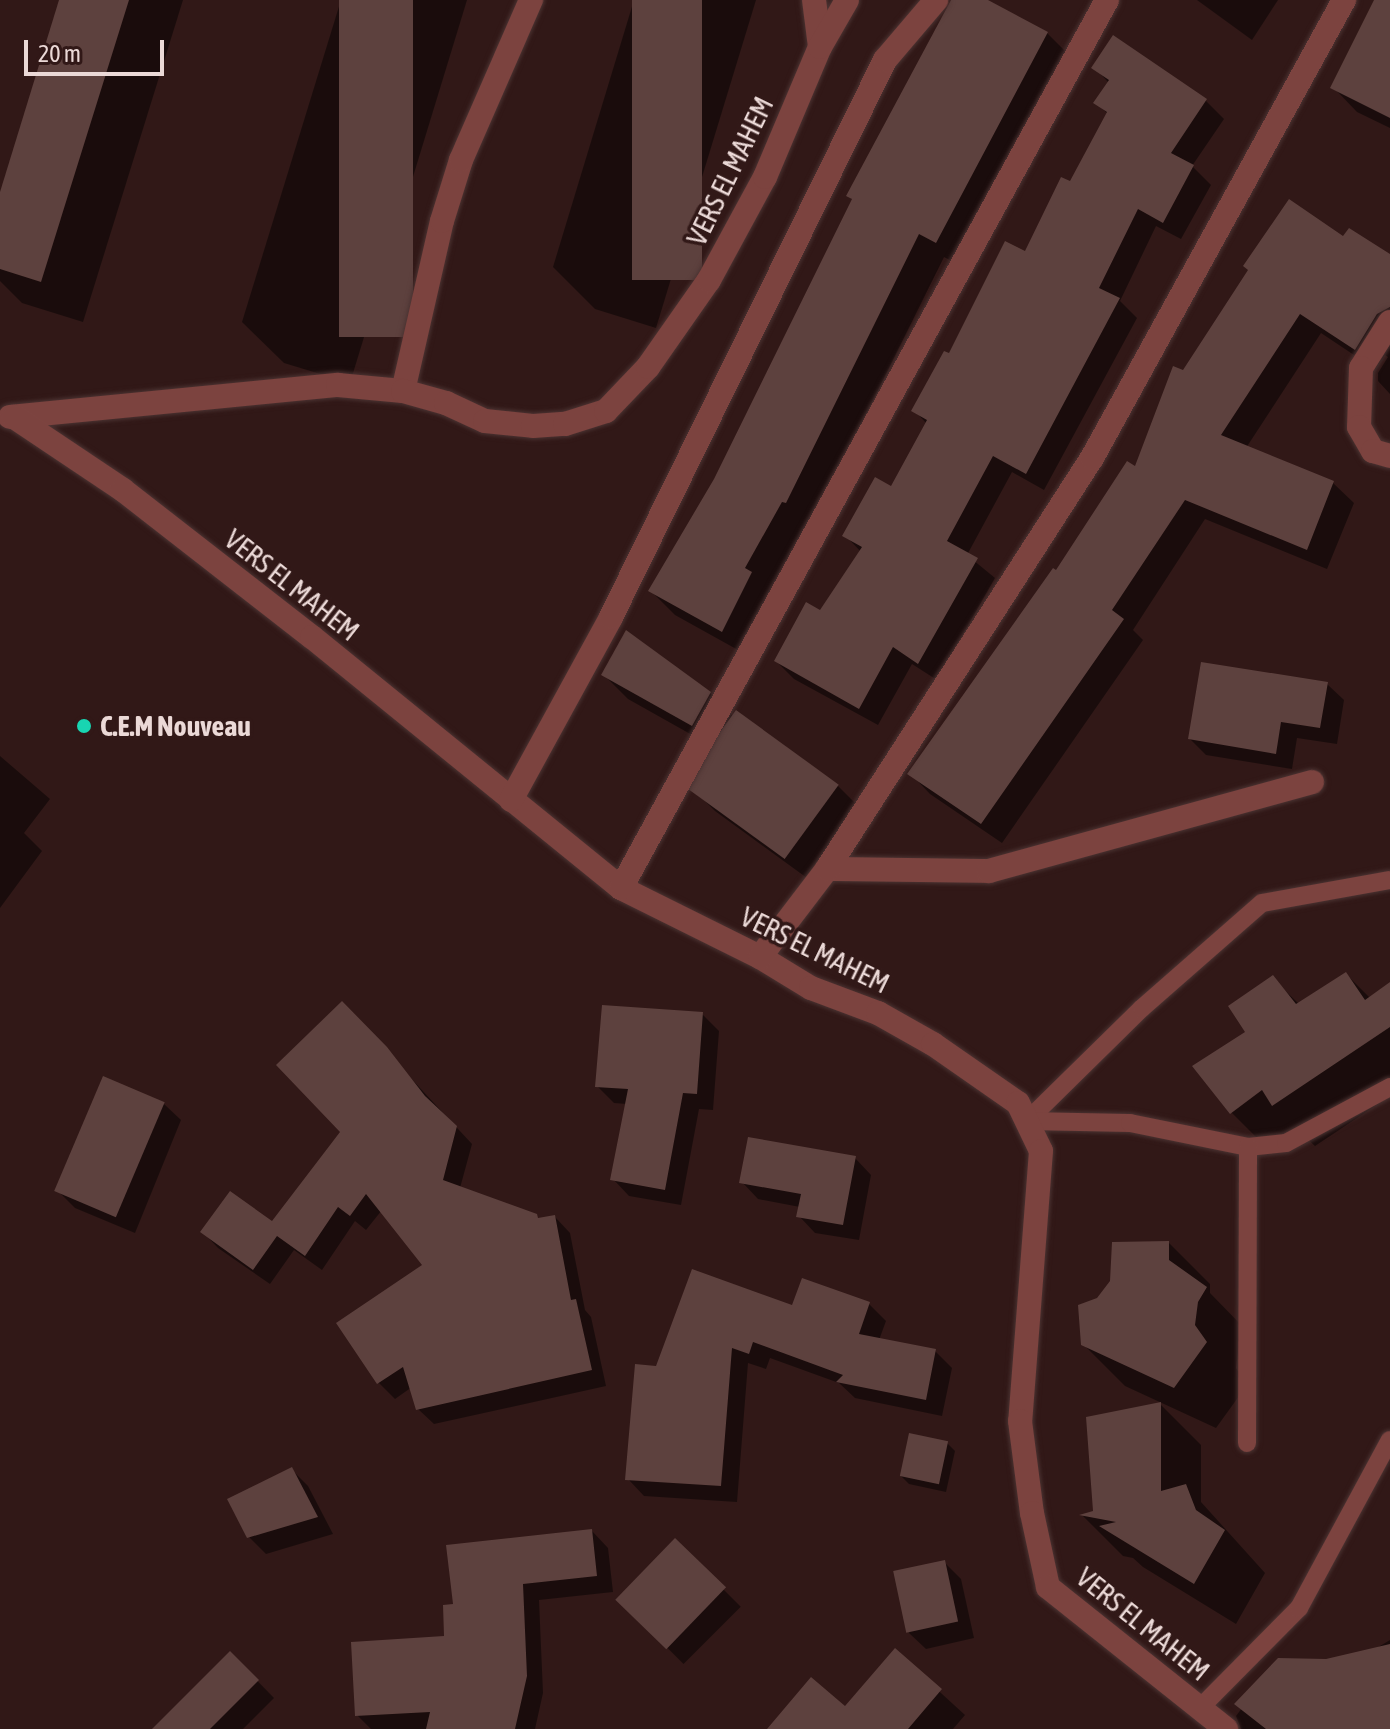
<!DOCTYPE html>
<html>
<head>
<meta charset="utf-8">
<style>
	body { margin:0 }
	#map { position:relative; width:1390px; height:1729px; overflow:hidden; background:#311817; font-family:"Asap Condensed",sans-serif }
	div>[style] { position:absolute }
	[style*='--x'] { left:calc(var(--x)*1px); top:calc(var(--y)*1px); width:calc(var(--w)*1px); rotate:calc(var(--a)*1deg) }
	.shadow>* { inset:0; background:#0007; transform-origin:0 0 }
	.building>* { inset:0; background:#5d413e; transform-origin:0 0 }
	.roads { filter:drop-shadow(0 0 2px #4b3332) drop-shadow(0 0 2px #4b3332) }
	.lane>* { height:18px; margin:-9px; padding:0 9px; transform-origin:9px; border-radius:9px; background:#7c433f }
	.street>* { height:24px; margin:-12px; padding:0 12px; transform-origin:12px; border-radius:12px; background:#7c433f }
	.dots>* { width:22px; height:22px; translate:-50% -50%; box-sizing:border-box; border:4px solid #311817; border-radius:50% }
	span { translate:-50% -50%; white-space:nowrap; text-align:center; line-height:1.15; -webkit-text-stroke:7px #311817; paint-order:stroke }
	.street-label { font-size:28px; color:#ebd9d7 }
	.poi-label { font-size:28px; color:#ebd9d7; font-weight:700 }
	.left { translate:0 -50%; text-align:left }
	.scale { position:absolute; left:24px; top:40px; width:140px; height:36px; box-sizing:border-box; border:4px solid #ebd9d7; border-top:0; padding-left:10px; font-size:24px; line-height:28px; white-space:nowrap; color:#ebd9d7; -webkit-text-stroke:6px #311817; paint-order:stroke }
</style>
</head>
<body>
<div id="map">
	<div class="shadow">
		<i style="clip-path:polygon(61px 0,183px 0,83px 322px,22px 303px,0 281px,0 198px)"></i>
		<i style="clip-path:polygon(341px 0,467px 0,350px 383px,284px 363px,242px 322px)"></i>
		<i style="clip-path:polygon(634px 0,756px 0,656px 328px,595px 309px,553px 267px)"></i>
		<i style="clip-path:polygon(952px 0,984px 0,1047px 33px,1072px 58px,961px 266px,944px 257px,747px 655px,675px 615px,651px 591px,716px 480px,854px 201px,848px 195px)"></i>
		<i style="clip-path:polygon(1197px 0,1278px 0,1252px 40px)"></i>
		<i style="clip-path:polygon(1376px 0,1390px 0,1390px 128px,1357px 112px,1333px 87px)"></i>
		<i style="clip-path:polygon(1094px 67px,1206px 101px,1224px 119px,1192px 166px,1211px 185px,1181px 239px,1156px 226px,1120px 301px,1137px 318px,1044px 490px,1012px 472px,967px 555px,995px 578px,937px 680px,912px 664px,878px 725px,794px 679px,776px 661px,821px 613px,861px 552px,845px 535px,892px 489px,927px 424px,914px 410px,1026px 254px,1071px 184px,1108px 114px,1096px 103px,1109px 83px)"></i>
		<i style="clip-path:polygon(1344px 239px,1390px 257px,1390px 394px,1378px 381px,1378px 373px,1388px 357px,1385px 355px,1375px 369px,1321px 333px,1246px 448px,1333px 483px,1354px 503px,1327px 569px,1205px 519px,1133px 630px,1143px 640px,1002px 843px,930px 794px,910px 773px,1136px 469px,1184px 372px)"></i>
		<i style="clip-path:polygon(603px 674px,710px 693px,734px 717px,736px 713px,838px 786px,859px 807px,807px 878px,715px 811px,694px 790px,717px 749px,628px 699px)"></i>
		<i style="clip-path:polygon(1327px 684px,1344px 700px,1337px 744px,1297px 738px,1292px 769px,1206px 755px,1190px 739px)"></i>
		<i style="clip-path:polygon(0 756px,50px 799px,24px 833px,42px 851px,0 908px)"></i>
		<i style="clip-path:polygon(1346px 974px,1371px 999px,1390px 985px,1390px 1096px,1315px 1146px,1301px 1133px,1273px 1154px,1231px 1112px,1248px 1032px,1272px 978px,1299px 1004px)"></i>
		<i style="clip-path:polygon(342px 1004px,472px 1144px,460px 1188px,540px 1219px,555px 1217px,570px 1233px,585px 1310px,591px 1317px,606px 1386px,434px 1424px,418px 1409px,412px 1387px,395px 1399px,379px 1383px,339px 1323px,425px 1265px,382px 1210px,366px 1230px,355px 1221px,322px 1270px,294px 1250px,270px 1284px,218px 1248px,203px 1232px,272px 1224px,342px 1132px)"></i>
		<i style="clip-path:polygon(702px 1014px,719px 1031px,713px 1110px,699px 1109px,681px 1205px,629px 1196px,613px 1179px,627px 1104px,614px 1103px,597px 1086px)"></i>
		<i style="clip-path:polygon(164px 1104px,181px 1120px,135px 1233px,75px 1208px,58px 1191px)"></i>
		<i style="clip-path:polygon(855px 1158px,871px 1175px,859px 1240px,815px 1233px,799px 1216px,800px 1207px,758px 1199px,742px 1182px)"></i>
		<i style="clip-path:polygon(1169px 1243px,1210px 1284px,1210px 1293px,1247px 1331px,1239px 1344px,1236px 1368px,1247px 1385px,1216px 1428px,1125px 1386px,1083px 1344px,1098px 1300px)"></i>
		<i style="clip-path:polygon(869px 1304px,886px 1321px,879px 1340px,935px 1351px,952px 1368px,942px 1416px,855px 1398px,839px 1383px,770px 1358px,766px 1369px,748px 1363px,737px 1502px,644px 1496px,628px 1479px,658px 1368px,793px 1308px)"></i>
		<i style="clip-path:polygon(1160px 1404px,1201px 1445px,1201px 1502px,1265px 1573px,1236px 1624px,1143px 1567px,1133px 1558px,1123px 1556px,1083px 1516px,1095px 1512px)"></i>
		<i style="clip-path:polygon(947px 1443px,955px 1451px,946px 1492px,909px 1484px,901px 1476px)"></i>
		<i style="clip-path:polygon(291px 1469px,308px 1486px,333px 1534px,266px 1554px,249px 1537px)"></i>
		<i style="clip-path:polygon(592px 1531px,608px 1548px,613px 1592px,539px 1600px,543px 1693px,535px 1729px,371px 1729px,357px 1715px,446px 1638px,455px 1606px)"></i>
		<i style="left:675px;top:1541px;width:93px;height:81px;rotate:45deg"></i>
		<i style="clip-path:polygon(944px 1562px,961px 1579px,974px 1638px,926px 1649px,909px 1633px)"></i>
		<i style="clip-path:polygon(1390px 1640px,1390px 1729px,1241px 1729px,1236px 1716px,1242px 1708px,1326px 1661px,1375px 1649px)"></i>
		<i style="clip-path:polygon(895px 1651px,965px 1715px,953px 1729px,776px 1729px,845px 1708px)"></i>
		<i style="clip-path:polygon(230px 1653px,274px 1698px,243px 1729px,163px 1729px)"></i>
	</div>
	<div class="building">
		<i style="clip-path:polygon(59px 0,129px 0,41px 282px,0 269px,0 192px)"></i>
		<i style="left:339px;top:0;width:74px;height:337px"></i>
		<i style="left:632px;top:0;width:70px;height:280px"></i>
		<i style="clip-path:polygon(951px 0,988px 0,1048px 32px,936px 243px,919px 234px,786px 503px,782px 502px,745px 568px,752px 572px,722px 632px,648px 591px,714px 479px,852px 199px,846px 196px)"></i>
		<i style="clip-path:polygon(1374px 0,1390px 0,1390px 118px,1330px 88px)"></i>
		<i style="clip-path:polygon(1113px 35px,1207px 99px,1171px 153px,1194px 165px,1163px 223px,1138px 209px,1099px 288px,1120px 298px,1026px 474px,993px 456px,947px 541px,978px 558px,918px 664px,893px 647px,859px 709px,774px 661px,806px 602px,820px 610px,862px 547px,842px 536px,875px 477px,891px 486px,927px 420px,911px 411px,944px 351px,949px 353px,1005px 241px,1025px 251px,1061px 177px,1070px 181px,1107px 112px,1093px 103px,1109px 80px,1091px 68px)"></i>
		<i style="clip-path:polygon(1289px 199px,1343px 236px,1349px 228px,1390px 254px,1390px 307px,1377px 314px,1355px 350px,1300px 314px,1221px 435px,1334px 481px,1307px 550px,1185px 500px,1112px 610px,1124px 619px,981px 824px,907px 774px,1053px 568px,1056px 570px,1127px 461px,1135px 466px,1173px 366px,1183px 370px,1248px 270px,1243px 266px)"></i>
		<i style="clip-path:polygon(626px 630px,711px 692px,692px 726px,601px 675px)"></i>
		<i style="clip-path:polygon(1201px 662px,1328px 682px,1320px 728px,1281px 722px,1276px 754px,1188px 739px)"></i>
		<i style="left:736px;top:710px;width:127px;height:92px;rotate:36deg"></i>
		<i style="clip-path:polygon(1346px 972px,1365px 1000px,1390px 982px,1390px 1027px,1272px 1106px,1262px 1090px,1230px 1114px,1192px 1066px,1245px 1032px,1228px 1006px,1273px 975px,1296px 1004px)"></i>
		<i style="clip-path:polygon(342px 1001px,387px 1047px,425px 1096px,457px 1126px,443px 1180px,537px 1214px,538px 1218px,555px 1215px,571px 1300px,576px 1299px,592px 1370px,416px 1410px,403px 1367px,377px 1384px,336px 1323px,422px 1265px,366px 1194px,350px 1216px,338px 1207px,305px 1256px,277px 1236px,253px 1270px,200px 1232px,230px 1191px,272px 1221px,340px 1132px,276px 1065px)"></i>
		<i style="clip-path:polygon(602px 1005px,703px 1012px,697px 1094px,683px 1093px,665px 1190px,610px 1180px,628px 1089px,595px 1087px)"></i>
		<i style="left:103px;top:1076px;width:67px;height:125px;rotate:23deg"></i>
		<i style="clip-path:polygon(748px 1137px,856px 1156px,843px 1225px,796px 1217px,801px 1194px,739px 1183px)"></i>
		<i style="clip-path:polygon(1169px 1241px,1169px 1260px,1207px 1287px,1198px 1302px,1195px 1325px,1207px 1342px,1174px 1388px,1081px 1345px,1078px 1305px,1097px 1298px,1110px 1281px,1112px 1242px)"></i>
		<i style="clip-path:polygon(692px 1269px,792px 1305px,802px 1278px,870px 1302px,859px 1334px,936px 1349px,926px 1400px,836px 1382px,843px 1375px,753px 1342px,749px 1354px,732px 1348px,721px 1486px,625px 1480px,635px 1364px,656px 1366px)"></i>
		<i style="clip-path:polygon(1161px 1402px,1161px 1491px,1186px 1484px,1196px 1510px,1225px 1530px,1194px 1584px,1099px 1526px,1116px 1522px,1079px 1515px,1093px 1511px,1086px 1417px)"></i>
		<i style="left:909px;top:1433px;width:40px;height:44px;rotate:12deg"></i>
		<i style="clip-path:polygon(292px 1467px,318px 1517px,247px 1538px,227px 1499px)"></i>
		<i style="clip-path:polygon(592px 1529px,597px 1576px,523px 1584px,527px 1676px,515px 1729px,426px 1729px,430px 1712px,355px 1716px,351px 1642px,444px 1636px,443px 1605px,453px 1604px,446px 1545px)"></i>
		<i style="left:675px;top:1538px;width:71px;height:86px;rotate:44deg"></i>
		<i style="left:945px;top:1560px;width:63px;height:53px;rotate:78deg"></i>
		<i style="clip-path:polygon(1390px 1644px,1390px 1729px,1266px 1729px,1234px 1704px,1278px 1658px,1326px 1659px)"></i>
		<i style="clip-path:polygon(895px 1648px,942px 1689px,908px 1729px,767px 1729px,811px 1677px,845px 1706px)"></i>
		<i style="clip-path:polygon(230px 1651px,259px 1680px,210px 1729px,152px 1729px)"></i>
	</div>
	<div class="roads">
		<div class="lane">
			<i style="--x:1027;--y:1121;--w:161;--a:-44.5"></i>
			<i style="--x:1142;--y:1008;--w:159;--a:-41.2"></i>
			<i style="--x:1262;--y:903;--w:130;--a:-10.2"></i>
			<i style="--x:1027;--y:1121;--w:103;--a:1.1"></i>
			<i style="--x:1130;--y:1123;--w:120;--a:11.5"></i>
			<i style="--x:1248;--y:1147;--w:38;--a:-6"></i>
			<i style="--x:1286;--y:1143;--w:118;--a:-28.3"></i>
			<i style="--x:1247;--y:1443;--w:296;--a:-89.8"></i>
			<i style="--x:1200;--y:1708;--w:141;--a:-45.3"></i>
			<i style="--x:1299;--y:1608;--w:191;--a:-61.6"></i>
		</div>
		<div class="street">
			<i style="--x:814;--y:0;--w:47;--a:82.7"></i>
			<i style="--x:1390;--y:322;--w:54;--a:122.2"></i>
			<i style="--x:1361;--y:368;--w:59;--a:91.9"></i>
			<i style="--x:1359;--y:427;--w:28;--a:60"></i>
			<i style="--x:1373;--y:451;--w:18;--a:16"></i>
			<i style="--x:403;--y:391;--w:174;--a:-77.1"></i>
			<i style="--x:442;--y:221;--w:64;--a:-72.7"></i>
			<i style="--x:461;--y:160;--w:175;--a:-66.4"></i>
			<i style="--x:10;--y:417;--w:330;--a:-5.6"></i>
			<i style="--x:338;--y:385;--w:65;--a:5.3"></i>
			<i style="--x:403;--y:391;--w:45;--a:15.6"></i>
			<i style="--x:446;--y:403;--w:43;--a:24.8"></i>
			<i style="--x:485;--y:421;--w:48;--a:5.9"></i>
			<i style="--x:533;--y:426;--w:32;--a:-4"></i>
			<i style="--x:565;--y:424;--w:43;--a:-17.6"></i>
			<i style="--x:606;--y:411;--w:61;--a:-46.3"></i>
			<i style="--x:648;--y:367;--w:106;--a:-55"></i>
			<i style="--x:709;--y:280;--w:117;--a:-61.5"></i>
			<i style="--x:765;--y:177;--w:141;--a:-67.1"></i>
			<i style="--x:820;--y:47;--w:54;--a:-60.1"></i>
			<i style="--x:14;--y:417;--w:131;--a:33.8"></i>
			<i style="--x:123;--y:490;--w:239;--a:37.9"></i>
			<i style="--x:312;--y:637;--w:398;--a:39.1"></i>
			<i style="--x:621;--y:888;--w:155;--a:26.4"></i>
			<i style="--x:760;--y:957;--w:60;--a:31.3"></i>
			<i style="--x:811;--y:988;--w:72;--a:20.5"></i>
			<i style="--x:878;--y:1013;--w:63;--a:29.4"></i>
			<i style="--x:933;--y:1044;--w:103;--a:34.8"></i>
			<i style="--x:1018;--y:1103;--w:53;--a:64.4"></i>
			<i style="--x:1041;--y:1151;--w:271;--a:94.4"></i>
			<i style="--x:1020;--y:1421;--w:93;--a:82.6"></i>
			<i style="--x:1032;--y:1513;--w:76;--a:77.8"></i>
			<i style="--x:1048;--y:1587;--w:228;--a:38.6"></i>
			<i style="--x:511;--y:800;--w:209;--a:-61.3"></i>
			<i style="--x:611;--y:617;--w:621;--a:-63.81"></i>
			<i style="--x:885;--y:60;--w:79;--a:-49.6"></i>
			<i style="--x:827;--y:869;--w:162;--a:0.7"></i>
			<i style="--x:989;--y:871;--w:335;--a:-15.4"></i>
			<i style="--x:621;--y:888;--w:1012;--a:-61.31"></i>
			<i style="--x:760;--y:957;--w:111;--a:-52.7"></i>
			<i style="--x:827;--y:869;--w:489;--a:-57.2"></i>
			<i style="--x:1092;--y:458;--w:523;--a:-61.18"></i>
		</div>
	</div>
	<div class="dots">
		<i style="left:84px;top:726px;background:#18d5b2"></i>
	</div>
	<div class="street-label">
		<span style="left:730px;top:171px;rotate:-64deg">VERS EL MAHEM</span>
		<span style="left:292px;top:585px;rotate:38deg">VERS EL MAHEM</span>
		<span style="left:815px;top:950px;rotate:26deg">VERS EL MAHEM</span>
		<span style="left:1143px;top:1624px;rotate:39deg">VERS EL MAHEM</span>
	</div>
	<div class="poi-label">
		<span class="left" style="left:100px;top:726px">C.E.M Nouveau</span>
	</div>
	<div class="scale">20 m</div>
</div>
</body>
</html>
